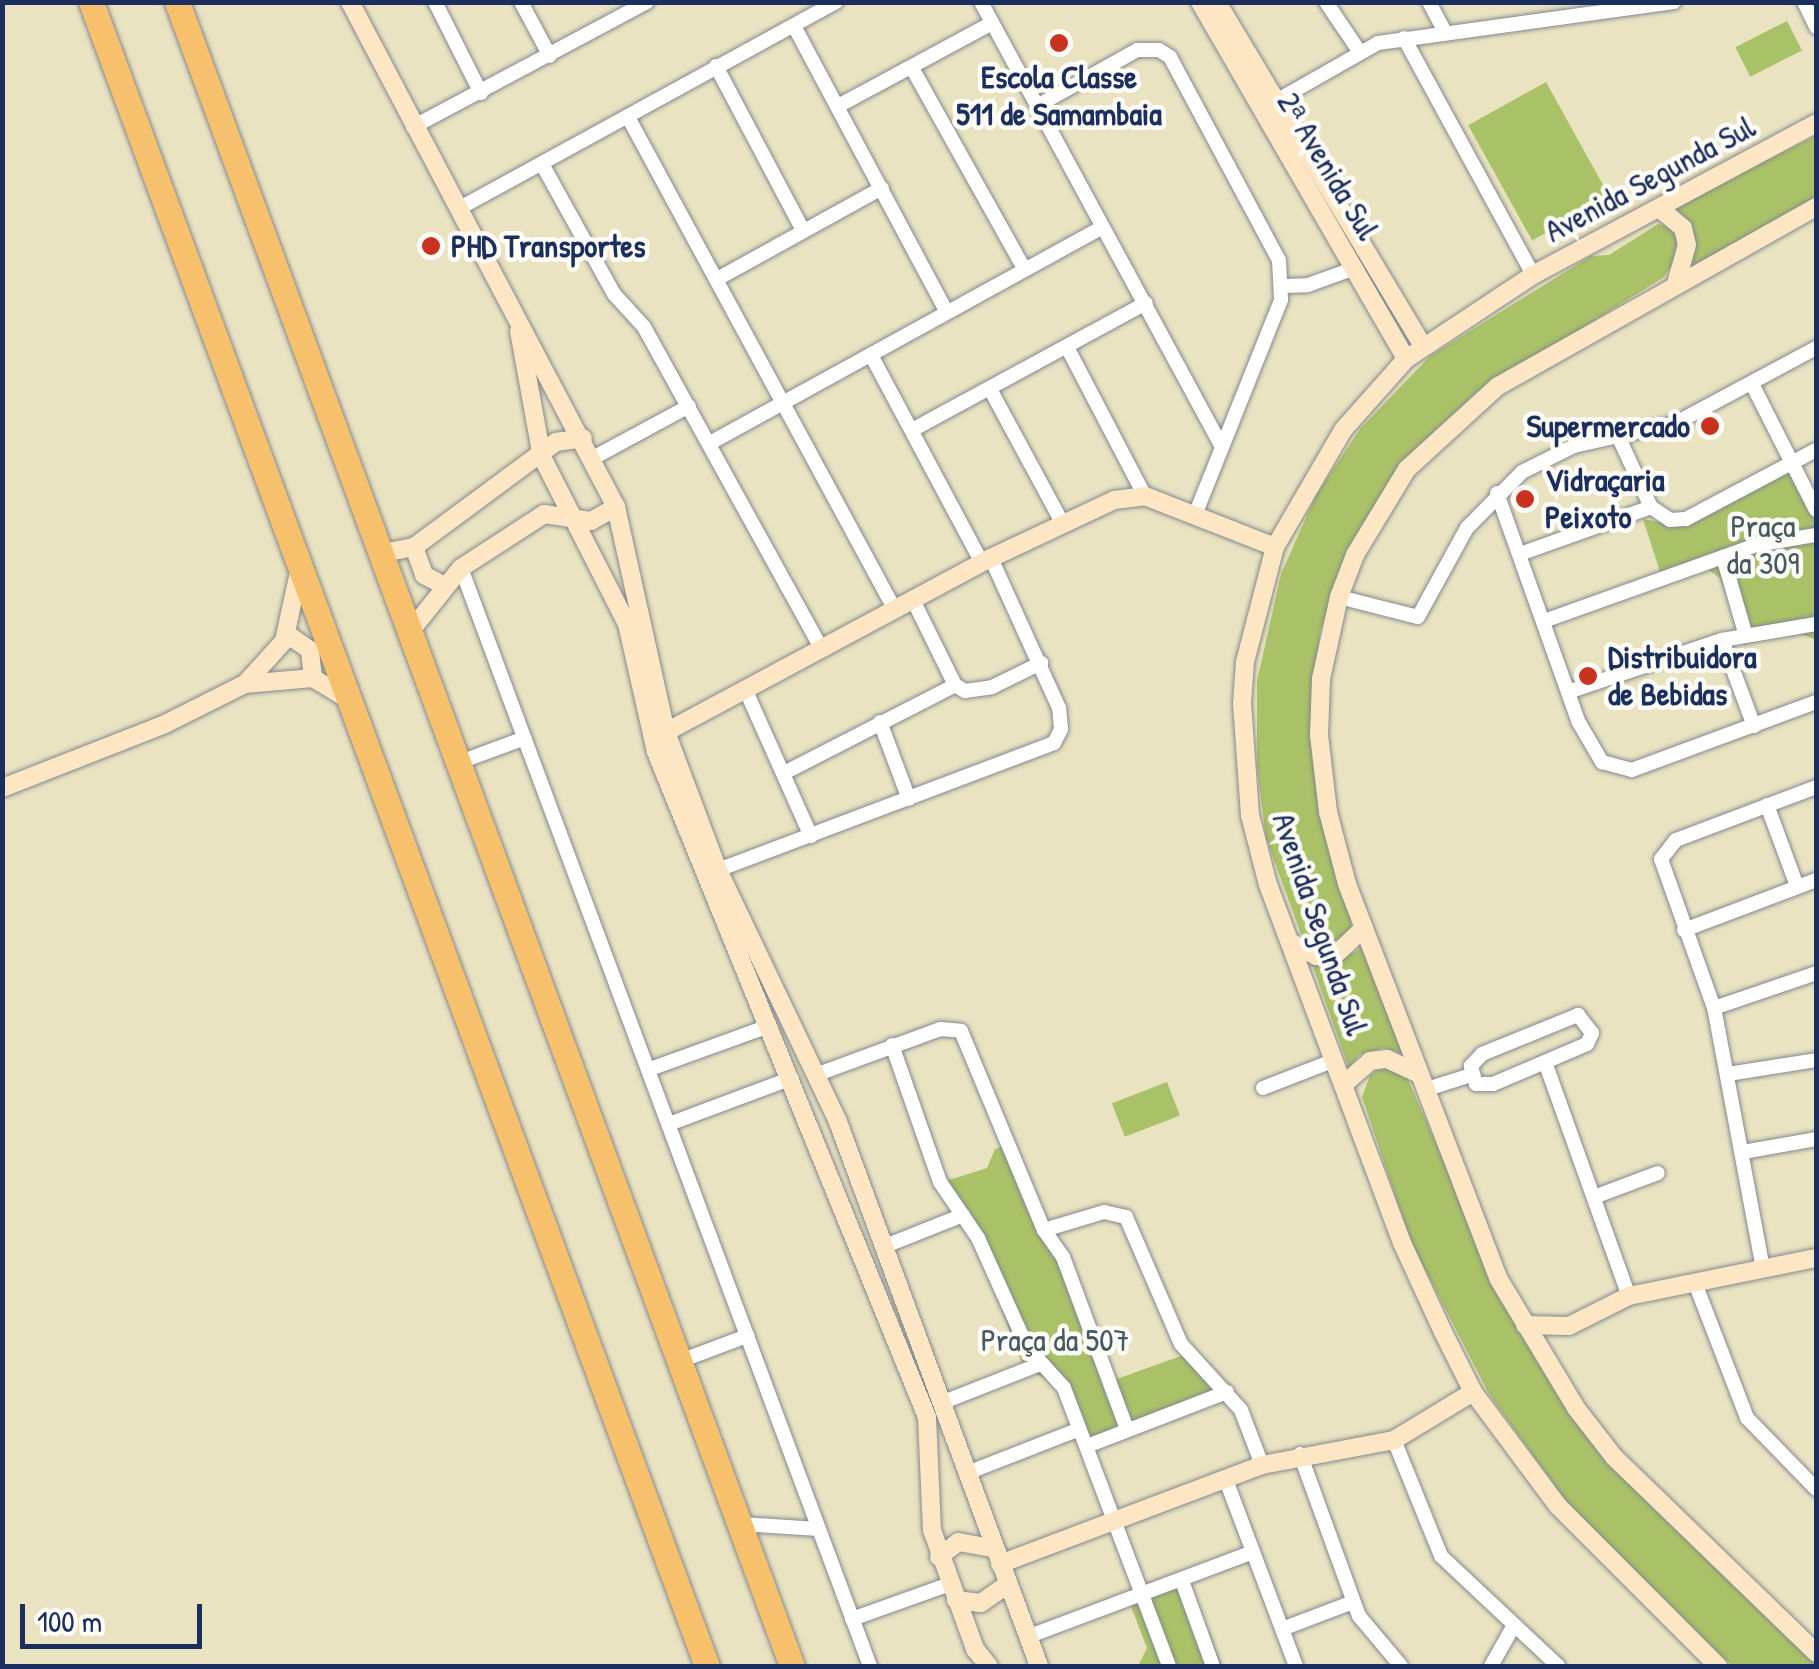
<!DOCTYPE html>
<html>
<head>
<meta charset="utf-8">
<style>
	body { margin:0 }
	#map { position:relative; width:1819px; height:1669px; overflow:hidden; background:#eae3c1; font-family:"Patrick Hand",sans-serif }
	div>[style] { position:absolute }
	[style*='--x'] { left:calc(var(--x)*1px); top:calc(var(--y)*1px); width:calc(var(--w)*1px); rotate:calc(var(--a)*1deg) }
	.green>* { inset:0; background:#aac267; transform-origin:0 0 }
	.roads { filter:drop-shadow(0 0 2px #828990) drop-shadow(0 0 2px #828990) }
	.street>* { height:14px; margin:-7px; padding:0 7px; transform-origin:7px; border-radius:7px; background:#fff }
	.secondary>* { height:18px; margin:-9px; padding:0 9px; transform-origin:9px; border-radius:9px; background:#fce6c4 }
	.highway>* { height:25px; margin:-12.5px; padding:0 12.5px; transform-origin:12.5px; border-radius:12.5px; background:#f7c06c }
	.dots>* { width:28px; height:28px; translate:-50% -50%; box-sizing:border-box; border:5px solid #fdfcf7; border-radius:50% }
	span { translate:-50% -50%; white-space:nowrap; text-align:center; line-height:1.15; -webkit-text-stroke:9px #fdfcf7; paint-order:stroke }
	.poi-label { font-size:32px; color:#1b2f5e; font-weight:700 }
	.left { translate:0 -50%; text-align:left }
	.right { translate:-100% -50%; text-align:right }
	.street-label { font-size:32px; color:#1b2f5e }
	.park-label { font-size:32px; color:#465b61 }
	.frame { position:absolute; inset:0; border:5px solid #1b2f5e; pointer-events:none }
	.scale { position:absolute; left:20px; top:1604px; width:182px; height:45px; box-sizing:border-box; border:5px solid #1b2f5e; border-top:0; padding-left:12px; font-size:30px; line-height:35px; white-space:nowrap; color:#1b2f5e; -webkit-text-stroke:8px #fdfcf7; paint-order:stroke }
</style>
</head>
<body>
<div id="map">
	<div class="green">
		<i style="left:1787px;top:21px;width:33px;height:58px;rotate:63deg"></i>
		<i style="left:1546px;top:82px;width:132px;height:89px;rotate:61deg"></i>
		<i style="clip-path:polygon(1816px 136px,1816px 200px,1692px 266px,1693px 234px,1673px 206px)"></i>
		<i style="clip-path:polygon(1658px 224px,1672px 227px,1678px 240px,1677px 257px,1664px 277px,1505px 376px,1448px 419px,1393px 476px,1339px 576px,1320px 632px,1313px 689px,1352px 919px,1348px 936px,1327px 948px,1301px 934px,1266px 838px,1257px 766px,1257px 681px,1281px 574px,1316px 495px,1360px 429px,1430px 356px,1591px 256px,1609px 255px)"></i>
		<i style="clip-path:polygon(1793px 468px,1816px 516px,1816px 640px,1794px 631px,1744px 645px,1720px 578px,1699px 563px,1662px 578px,1643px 519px,1676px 525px)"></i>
		<i style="clip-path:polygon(1365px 946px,1406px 1054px,1384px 1048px,1359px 1055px,1349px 1068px,1308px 953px,1337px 962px)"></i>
		<i style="clip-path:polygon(1384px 1067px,1406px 1075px,1511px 1314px,1651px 1505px,1816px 1659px,1816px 1666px,1733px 1666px,1656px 1602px,1578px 1518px,1489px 1394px,1411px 1242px,1362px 1097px,1370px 1075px)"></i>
		<i style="left:1167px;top:1082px;width:36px;height:59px;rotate:69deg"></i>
		<i style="clip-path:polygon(1012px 1143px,1114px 1380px,1189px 1353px,1229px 1397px,1084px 1449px,1056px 1383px,1024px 1369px,976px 1242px,936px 1184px,987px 1168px,995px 1149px)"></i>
		<i style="clip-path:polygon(1185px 1571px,1222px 1666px,1138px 1666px,1147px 1648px,1126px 1594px)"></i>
	</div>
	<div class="roads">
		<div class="street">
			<i style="--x:435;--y:2;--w:102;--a:63.2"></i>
			<i style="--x:521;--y:2;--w:61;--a:61.8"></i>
			<i style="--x:981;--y:2;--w:506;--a:61.56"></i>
			<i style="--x:1326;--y:2;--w:59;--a:56"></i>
			<i style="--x:1429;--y:2;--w:34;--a:62"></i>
			<i style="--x:1804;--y:2;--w:28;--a:64"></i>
			<i style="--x:794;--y:26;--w:324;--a:61.9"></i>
			<i style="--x:1404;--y:38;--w:270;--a:61.4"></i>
			<i style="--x:716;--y:66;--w:186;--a:62.1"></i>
			<i style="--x:912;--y:68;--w:231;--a:60.8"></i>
			<i style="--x:1269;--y:105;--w:125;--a:-29.6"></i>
			<i style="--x:1378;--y:43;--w:299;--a:-7.9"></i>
			<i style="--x:838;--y:106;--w:175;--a:-28.3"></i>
			<i style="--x:1037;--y:106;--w:115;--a:-29.2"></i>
			<i style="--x:1137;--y:50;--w:22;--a:0"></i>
			<i style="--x:1159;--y:50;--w:13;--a:32"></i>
			<i style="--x:1170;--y:57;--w:230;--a:61.8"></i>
			<i style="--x:1279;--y:260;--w:40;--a:87.1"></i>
			<i style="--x:1281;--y:300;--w:232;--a:111.8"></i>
			<i style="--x:628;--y:117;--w:561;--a:61.56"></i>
			<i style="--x:413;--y:127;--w:265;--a:-28.1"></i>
			<i style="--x:542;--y:164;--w:149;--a:61"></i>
			<i style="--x:614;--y:294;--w:45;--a:47.7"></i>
			<i style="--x:644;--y:327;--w:367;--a:61.1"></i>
			<i style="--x:458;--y:209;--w:431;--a:-28.7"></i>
			<i style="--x:719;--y:278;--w:186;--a:-28.9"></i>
			<i style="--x:1284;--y:286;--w:24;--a:-2"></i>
			<i style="--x:1308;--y:285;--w:50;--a:-19.9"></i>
			<i style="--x:1067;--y:347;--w:168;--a:62.4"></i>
			<i style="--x:871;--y:355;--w:236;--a:61.9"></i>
			<i style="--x:1752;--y:384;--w:141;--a:63.1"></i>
			<i style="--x:990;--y:389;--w:151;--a:61.6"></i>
			<i style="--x:912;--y:430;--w:266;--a:-28.5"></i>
			<i style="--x:1618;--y:436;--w:78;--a:65.1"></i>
			<i style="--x:710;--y:443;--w:448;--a:-28.8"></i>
			<i style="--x:593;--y:458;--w:109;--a:-28.4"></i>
			<i style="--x:1497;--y:493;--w:242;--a:70.4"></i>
			<i style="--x:1578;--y:721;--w:48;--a:59.7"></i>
			<i style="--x:1602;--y:762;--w:31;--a:15"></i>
			<i style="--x:1632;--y:770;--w:196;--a:-20.3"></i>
			<i style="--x:1520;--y:554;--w:139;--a:-19.7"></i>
			<i style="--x:1651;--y:507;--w:23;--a:34"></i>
			<i style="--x:1670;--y:520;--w:16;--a:-4"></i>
			<i style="--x:1686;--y:519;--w:147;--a:-28"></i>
			<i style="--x:1723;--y:557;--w:82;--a:73.8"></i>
			<i style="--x:461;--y:568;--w:1172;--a:69.57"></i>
			<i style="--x:1339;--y:597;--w:81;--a:14.2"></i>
			<i style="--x:1418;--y:617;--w:102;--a:-61.2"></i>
			<i style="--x:1467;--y:528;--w:78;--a:-45.5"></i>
			<i style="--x:1522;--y:472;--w:58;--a:-26.6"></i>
			<i style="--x:1574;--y:446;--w:105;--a:-12.7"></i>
			<i style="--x:1676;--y:423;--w:159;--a:-28.2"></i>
			<i style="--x:913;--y:600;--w:95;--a:63.7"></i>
			<i style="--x:955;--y:685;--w:12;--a:31"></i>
			<i style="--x:965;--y:691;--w:27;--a:-8"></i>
			<i style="--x:992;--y:687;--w:55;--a:-26.1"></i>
			<i style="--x:1544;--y:621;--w:225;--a:-19.7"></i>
			<i style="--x:1756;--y:545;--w:61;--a:-9.5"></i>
			<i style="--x:1722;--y:640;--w:92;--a:69.6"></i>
			<i style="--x:746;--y:691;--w:159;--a:65.9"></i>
			<i style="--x:1568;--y:692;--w:163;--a:-18.7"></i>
			<i style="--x:1722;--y:640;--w:95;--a:-9.7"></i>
			<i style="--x:880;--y:722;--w:82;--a:69.4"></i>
			<i style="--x:460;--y:762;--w:69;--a:-20.3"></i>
			<i style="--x:786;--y:772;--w:190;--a:-27.2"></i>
			<i style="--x:1767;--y:805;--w:86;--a:69.7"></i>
			<i style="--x:718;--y:870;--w:359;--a:-20.7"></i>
			<i style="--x:1054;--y:743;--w:16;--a:-63"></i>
			<i style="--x:1061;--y:729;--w:21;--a:-95"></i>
			<i style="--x:1059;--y:708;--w:165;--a:-114.4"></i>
			<i style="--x:1684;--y:930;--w:141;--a:-20.7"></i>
			<i style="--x:1714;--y:1008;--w:108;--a:-18.9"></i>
			<i style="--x:1578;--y:1015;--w:23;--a:52"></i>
			<i style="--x:1592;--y:1033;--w:12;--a:114"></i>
			<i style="--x:1587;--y:1044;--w:102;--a:156.9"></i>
			<i style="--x:1493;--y:1084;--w:17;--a:180"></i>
			<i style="--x:1476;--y:1084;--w:19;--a:-106"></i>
			<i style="--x:1471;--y:1066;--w:16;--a:-47"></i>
			<i style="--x:1482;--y:1054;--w:104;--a:-22.1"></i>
			<i style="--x:892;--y:1045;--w:145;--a:70.7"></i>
			<i style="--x:940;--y:1182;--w:68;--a:55.8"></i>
			<i style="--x:978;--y:1238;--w:120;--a:65.8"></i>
			<i style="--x:1027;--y:1347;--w:55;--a:47.9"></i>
			<i style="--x:1064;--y:1388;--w:297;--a:69.3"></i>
			<i style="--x:1545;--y:1062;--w:249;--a:70.3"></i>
			<i style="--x:650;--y:1069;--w:123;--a:-19.9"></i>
			<i style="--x:818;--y:1074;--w:130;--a:-20.2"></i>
			<i style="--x:940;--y:1029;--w:21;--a:5"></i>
			<i style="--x:961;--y:1031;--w:216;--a:67.4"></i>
			<i style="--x:1044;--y:1230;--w:63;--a:-16.7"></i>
			<i style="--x:1104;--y:1212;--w:23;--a:13"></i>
			<i style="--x:1126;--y:1217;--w:138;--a:66.6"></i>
			<i style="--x:1181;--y:1344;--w:89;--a:47.7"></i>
			<i style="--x:1241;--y:1410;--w:59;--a:69.1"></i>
			<i style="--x:1728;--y:1074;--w:89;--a:-9"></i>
			<i style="--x:1263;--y:1088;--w:77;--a:-21.3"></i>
			<i style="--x:1424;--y:1090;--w:49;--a:-17.7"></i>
			<i style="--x:669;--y:1124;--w:131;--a:-20.5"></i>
			<i style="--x:1743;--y:1152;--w:74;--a:-10.1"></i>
			<i style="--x:1594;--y:1197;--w:68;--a:-20.6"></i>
			<i style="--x:1044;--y:1230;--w:33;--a:55"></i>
			<i style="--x:1063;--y:1257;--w:184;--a:69.6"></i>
			<i style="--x:883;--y:1247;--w:86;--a:-21.8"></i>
			<i style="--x:1763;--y:1269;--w:266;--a:-100.6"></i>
			<i style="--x:1714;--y:1008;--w:158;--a:-109.6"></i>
			<i style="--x:1661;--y:859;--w:24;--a:-52"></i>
			<i style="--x:1676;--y:840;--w:150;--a:-20.7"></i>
			<i style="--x:1695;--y:1283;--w:145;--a:68.9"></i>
			<i style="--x:1747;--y:1418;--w:99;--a:45.8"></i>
			<i style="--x:680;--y:1361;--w:72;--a:-20.5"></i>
			<i style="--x:941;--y:1403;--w:106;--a:-21.5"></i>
			<i style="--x:1394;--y:1440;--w:125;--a:67.9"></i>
			<i style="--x:1441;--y:1556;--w:161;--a:43.2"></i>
			<i style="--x:1087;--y:1446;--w:150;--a:-21.1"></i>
			<i style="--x:1300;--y:1454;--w:172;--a:70"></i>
			<i style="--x:1359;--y:1616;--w:65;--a:50"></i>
			<i style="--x:967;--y:1473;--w:121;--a:-21.3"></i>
			<i style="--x:1226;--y:1480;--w:199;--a:69.4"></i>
			<i style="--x:740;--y:1524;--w:79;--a:3.6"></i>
			<i style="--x:1182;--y:1581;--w:90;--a:70"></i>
			<i style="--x:852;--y:1619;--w:104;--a:-19.7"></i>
			<i style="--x:1282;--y:1629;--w:76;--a:-20.8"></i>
			<i style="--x:1027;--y:1637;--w:239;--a:-20.6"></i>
			<i style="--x:1491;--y:1666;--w:45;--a:-60.6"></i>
		</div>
		<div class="secondary">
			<i style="--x:350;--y:2;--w:571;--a:62.22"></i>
			<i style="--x:616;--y:507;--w:230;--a:77.5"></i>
			<i style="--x:666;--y:732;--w:147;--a:69.4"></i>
			<i style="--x:718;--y:870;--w:279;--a:64.5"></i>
			<i style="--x:838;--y:1122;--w:580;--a:69.72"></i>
			<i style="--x:1200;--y:2;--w:412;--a:60"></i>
			<i style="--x:1217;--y:2;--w:400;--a:59.1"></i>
			<i style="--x:1816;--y:207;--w:365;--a:150.6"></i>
			<i style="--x:1498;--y:386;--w:123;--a:137.6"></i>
			<i style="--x:1407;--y:469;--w:100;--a:121.2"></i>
			<i style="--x:1355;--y:555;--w:45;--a:110.9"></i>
			<i style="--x:1339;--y:597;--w:84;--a:102.4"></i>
			<i style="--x:1321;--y:679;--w:56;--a:92"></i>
			<i style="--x:1319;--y:735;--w:78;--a:83.3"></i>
			<i style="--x:1328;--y:812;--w:74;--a:75.2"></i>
			<i style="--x:1347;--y:884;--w:422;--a:69"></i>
			<i style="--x:1498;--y:1278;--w:152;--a:59"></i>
			<i style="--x:1576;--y:1408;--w:62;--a:52.2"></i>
			<i style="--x:1614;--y:1457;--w:281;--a:44.1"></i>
			<i style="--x:1659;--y:208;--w:31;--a:40"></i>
			<i style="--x:1683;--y:228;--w:17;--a:77"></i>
			<i style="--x:1687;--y:245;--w:40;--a:106"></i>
			<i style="--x:519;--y:331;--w:128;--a:79.7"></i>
			<i style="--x:542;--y:457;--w:187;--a:63"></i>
			<i style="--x:627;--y:624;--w:131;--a:77.2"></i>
			<i style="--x:656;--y:752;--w:718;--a:67.83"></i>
			<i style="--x:927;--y:1417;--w:113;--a:87.5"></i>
			<i style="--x:932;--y:1530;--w:127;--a:70.1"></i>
			<i style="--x:975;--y:1649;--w:22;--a:51"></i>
			<i style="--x:414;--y:547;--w:30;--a:70"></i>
			<i style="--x:424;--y:575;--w:21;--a:28"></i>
			<i style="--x:383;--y:553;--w:32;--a:-11"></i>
			<i style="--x:414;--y:547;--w:177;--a:-36.5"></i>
			<i style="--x:556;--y:442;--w:27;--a:-8"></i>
			<i style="--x:412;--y:629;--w:78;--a:-51.2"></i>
			<i style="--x:461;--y:568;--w:99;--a:-33"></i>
			<i style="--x:544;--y:514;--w:48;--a:8.5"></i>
			<i style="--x:591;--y:521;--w:29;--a:-29"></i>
			<i style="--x:287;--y:634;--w:28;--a:35"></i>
			<i style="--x:310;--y:650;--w:28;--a:84"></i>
			<i style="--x:245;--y:684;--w:58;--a:-47.8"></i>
			<i style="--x:284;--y:641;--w:71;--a:-77.7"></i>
			<i style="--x:666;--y:732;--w:369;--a:-28.2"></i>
			<i style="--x:991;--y:558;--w:136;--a:-25.2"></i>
			<i style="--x:1114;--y:500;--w:31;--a:-7"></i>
			<i style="--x:1145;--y:496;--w:140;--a:21.4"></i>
			<i style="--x:2;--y:788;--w:175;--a:-21.4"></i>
			<i style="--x:165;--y:724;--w:89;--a:-26.6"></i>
			<i style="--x:245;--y:684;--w:68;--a:-5"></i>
			<i style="--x:313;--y:678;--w:44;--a:31.2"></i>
			<i style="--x:1290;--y:942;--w:30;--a:28"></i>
			<i style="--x:1316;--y:956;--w:18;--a:0"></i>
			<i style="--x:1334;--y:956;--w:41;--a:-43"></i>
			<i style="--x:1344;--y:1084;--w:35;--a:-41"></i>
			<i style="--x:1370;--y:1061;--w:17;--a:-7"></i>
			<i style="--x:1387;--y:1059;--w:33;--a:25"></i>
			<i style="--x:1525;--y:1325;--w:44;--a:1.3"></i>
			<i style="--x:1569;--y:1326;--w:67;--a:-26.6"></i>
			<i style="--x:1629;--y:1296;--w:191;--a:-11.5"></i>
			<i style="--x:939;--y:1557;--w:24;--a:-38"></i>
			<i style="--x:958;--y:1542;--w:36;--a:10"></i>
			<i style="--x:1000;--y:1564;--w:280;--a:-20.7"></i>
			<i style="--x:1262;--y:1465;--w:134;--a:-10.7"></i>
			<i style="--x:1394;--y:1440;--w:92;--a:-31.3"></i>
			<i style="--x:956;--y:1600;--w:25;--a:7"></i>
			<i style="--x:981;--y:1603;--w:32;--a:-35"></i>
			<i style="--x:1718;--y:1666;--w:226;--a:-135"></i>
			<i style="--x:1558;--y:1506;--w:142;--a:-126.7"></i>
			<i style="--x:1473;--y:1392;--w:67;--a:-116.6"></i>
			<i style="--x:1443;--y:1332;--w:98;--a:-114.7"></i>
			<i style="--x:1402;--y:1243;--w:382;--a:-110.5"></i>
			<i style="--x:1268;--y:885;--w:72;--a:-104.4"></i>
			<i style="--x:1250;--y:815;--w:112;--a:-94.1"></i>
			<i style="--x:1242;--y:703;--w:41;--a:-85.8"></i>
			<i style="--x:1245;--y:662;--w:119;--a:-75.4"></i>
			<i style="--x:1275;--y:547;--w:135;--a:-59.8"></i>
			<i style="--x:1343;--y:430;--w:95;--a:-48.4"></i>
			<i style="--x:1406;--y:359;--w:152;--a:-33.5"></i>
			<i style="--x:1533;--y:275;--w:321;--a:-28.2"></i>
		</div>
		<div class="highway">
			<i style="--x:91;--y:2;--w:1774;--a:69.69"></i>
			<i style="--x:177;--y:2;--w:1774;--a:69.72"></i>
		</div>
	</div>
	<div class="dots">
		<i style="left:1059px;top:43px;background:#c8321e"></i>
		<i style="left:431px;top:246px;background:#c8321e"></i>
		<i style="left:1710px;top:426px;background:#c8321e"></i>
		<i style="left:1525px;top:499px;background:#c8321e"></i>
		<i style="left:1588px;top:676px;background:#c8321e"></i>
	</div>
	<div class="poi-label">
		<span style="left:1059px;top:96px">Escola Classe<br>511 de Samambaia</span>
		<span class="left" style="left:451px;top:246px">PHD Transportes</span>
		<span class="right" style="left:1690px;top:426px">Supermercado</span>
		<span class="left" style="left:1545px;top:499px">Vidraçaria<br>Peixoto</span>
		<span class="left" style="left:1608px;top:676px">Distribuidora<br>de Bebidas</span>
	</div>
	<div class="street-label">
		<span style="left:1328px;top:166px;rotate:59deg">2ᵃ Avenida Sul</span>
		<span style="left:1650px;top:179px;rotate:-28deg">Avenida Segunda Sul</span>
		<span style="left:1320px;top:924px;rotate:71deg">Avenida Segunda Sul</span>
	</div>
	<div class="park-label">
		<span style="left:1763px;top:545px">Praça<br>da 309</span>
		<span style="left:1055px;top:1340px">Praça da 507</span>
	</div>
	<div class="frame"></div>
	<div class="scale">100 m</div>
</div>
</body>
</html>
